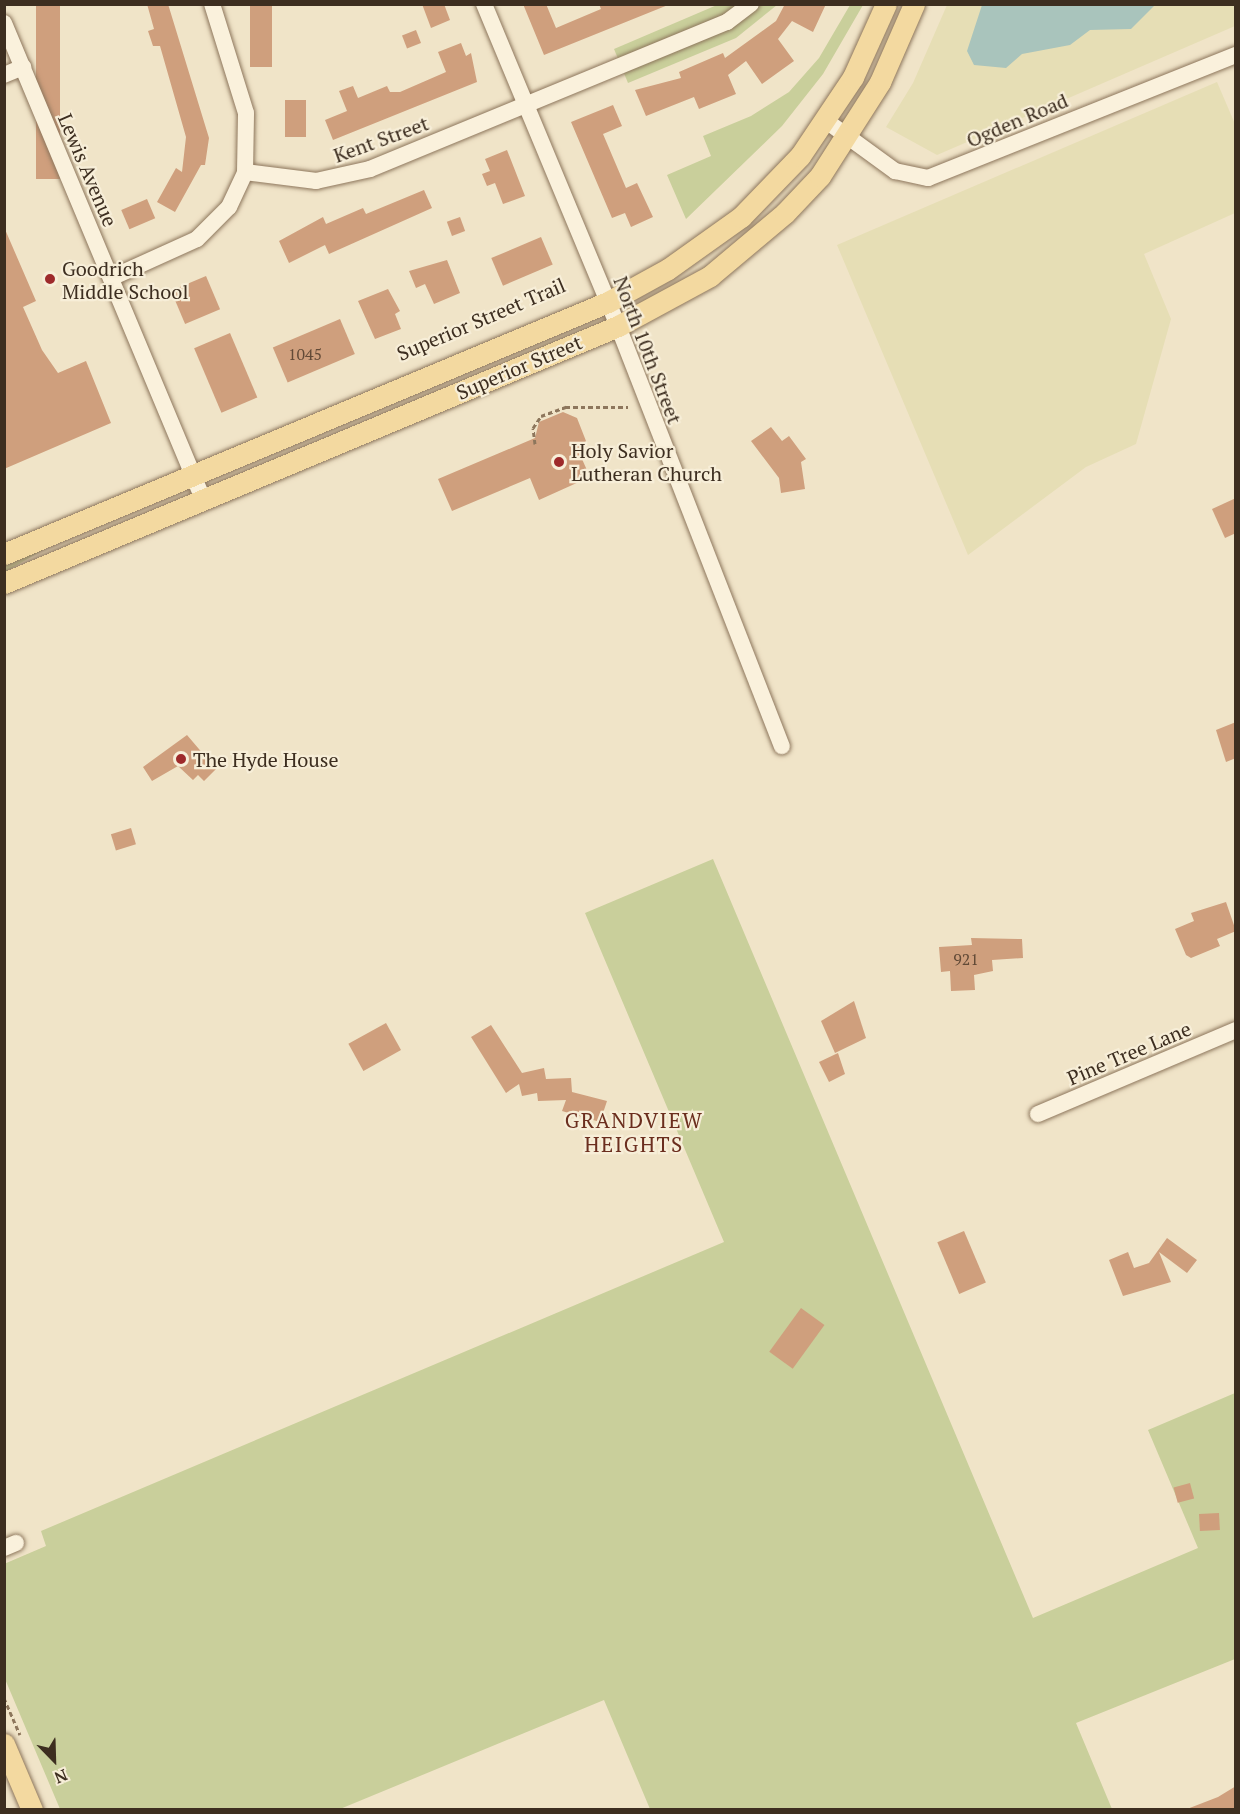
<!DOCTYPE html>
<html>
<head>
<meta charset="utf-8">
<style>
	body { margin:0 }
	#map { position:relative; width:1240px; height:1814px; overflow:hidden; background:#f0e4c8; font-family:"PT Serif",serif }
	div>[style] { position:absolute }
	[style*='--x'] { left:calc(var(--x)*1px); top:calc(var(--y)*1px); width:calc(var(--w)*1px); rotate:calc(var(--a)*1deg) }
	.farmland>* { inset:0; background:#e6deb5 }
	.green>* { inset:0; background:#c9cf9b }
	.water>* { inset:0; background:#a9c4bc }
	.building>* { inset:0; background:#cf9f7d; transform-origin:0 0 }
	.path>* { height:3px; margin-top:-1.5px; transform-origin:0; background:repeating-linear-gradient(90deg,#8d765c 0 4.5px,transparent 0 7.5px) }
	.roads { filter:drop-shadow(0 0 2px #8d765c) drop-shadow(0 0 2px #8d765c) }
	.minor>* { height:16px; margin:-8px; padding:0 8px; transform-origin:8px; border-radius:8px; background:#faf1dc }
	.major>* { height:21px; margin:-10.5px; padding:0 10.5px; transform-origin:10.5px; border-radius:10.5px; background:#f3d9a0 }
	.dots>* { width:16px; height:16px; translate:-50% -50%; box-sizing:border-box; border:3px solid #f7eed8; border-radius:50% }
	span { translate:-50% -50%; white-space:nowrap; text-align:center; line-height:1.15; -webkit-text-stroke:4.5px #f7eed8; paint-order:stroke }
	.number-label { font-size:16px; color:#624a37 }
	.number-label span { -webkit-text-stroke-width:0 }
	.street-label { font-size:20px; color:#3d2e20 }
	.poi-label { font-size:20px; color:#3d2e20 }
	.left { translate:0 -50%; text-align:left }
	.neighbourhood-label { font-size:21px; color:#6b2e1e; letter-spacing:1.5px }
	.frame { position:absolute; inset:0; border:6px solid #3d2e20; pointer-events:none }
	.north { position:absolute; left:24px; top:1730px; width:60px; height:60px; -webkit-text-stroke:4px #f7eed8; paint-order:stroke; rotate:157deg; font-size:16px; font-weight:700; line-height:24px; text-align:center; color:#3d2e20 }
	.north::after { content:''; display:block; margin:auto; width:21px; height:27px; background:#3d2e20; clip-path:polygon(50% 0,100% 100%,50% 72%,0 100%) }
</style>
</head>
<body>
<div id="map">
	<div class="farmland">
		<i style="clip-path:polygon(947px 5px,1235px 5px,1235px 26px,937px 155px,886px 127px,913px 83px)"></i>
		<i style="clip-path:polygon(1217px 82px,1235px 124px,1235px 213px,1144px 254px,1171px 319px,1136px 444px,1086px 467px,968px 555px,837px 245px)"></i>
	</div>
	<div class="green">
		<i style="clip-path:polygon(717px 5px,777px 5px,736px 38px,628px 83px,614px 49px)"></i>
		<i style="clip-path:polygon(850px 5px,863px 5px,823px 74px,782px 126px,686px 219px,667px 175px,711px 156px,703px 136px,751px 116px,789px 92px,819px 58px)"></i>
		<i style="clip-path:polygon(43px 549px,43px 550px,5px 572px,4px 565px)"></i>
		<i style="clip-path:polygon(713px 859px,1033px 1618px,1198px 1548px,1148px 1430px,1235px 1393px,1235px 1659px,1076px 1723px,1112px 1809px,650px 1809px,604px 1700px,340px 1809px,60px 1809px,5px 1679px,4px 1564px,46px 1546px,41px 1531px,724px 1242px,585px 913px)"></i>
	</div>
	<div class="water">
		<i style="clip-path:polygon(982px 5px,982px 4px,1155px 5px,1131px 29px,1090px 30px,1070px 45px,1022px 54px,1006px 68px,974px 65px,967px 51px)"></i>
	</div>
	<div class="building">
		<i style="left:36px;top:4px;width:24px;height:175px"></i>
		<i style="clip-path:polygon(147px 4px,168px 4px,209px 138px,205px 165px,201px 165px,175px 212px,157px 202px,176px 168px,182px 172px,186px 137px,160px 46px,153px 46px,148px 31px,154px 29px)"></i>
		<i style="left:250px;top:4px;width:22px;height:63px"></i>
		<i style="clip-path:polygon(422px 4px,444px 4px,450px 20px,431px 28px)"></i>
		<i style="clip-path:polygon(523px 4px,546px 4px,556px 28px,601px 9px,599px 4px,668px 5px,544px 55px)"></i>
		<i style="clip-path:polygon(785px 4px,826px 4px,813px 32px,792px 21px,778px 39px,794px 61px,762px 84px,746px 61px,728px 75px,736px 94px,699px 109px,694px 97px,646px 116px,635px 90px,681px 78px,679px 72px,723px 53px,725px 58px,776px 21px)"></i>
		<i style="left:416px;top:30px;width:14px;height:15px;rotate:69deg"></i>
		<i style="clip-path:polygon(461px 43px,466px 56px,471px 53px,477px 82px,333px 140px,325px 120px,347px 111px,339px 91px,353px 86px,358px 98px,387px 86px,390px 92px,400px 92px,446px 72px,438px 52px)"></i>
		<i style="left:285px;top:100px;width:21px;height:37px"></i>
		<i style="clip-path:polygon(613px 105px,622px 126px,603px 134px,626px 188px,637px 183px,653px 217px,631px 227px,625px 213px,612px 218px,571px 122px)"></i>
		<i style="clip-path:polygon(507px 150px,525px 196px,503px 204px,495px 183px,487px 186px,482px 174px,490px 171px,485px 159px)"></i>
		<i style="clip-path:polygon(424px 190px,432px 208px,329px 254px,325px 245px,289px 263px,279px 241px,323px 217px,326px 224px,363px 208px,366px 214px)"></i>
		<i style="left:147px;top:199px;width:21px;height:28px;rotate:67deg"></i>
		<i style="left:460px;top:217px;width:15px;height:14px;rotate:70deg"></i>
		<i style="clip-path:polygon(4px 227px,36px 301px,23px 307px,42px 350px,58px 373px,86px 361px,111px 423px,4px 469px)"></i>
		<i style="left:541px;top:237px;width:30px;height:54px;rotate:67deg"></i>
		<i style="clip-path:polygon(447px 260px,460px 293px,434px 304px,425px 284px,416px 288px,409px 271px)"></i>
		<i style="left:206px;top:276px;width:36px;height:38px;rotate:67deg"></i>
		<i style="clip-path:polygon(388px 289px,400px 311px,395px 314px,401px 329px,375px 339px,358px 301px)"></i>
		<i style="left:340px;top:319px;width:38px;height:73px;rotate:67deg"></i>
		<i style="left:230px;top:333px;width:70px;height:39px;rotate:67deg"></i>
		<i style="clip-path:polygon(563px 412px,577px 418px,586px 441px,578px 450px,590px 477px,539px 500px,530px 478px,452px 511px,438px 479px,535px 438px,539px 422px)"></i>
		<i style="clip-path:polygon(771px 427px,782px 441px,789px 436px,806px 459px,801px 462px,805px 489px,781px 493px,779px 478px,751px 441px)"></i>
		<i style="clip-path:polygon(1236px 498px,1236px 533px,1225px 538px,1212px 509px)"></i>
		<i style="clip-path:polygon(1236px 722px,1236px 758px,1226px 762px,1216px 730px)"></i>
		<i style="clip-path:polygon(187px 735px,216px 769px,204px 781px,198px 775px,193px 780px,178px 766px,152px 781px,143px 767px)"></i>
		<i style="left:131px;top:828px;width:17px;height:21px;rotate:73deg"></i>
		<i style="clip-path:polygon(1226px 902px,1236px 931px,1217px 939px,1220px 946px,1191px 958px,1186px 955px,1175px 929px,1194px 921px,1191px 913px)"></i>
		<i style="clip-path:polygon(971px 938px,1022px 939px,1023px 958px,992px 960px,993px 971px,974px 975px,975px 990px,951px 991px,950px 971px,941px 972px,939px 947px,972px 945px)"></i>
		<i style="clip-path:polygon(854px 1001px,866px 1038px,835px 1053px,821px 1021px)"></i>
		<i style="left:386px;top:1023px;width:31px;height:43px;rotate:61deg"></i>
		<i style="clip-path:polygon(491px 1025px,522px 1073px,544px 1068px,546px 1079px,571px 1078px,572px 1092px,607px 1101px,600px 1122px,562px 1111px,566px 1100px,538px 1101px,537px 1093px,522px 1096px,519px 1084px,506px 1093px,471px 1037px)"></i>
		<i style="clip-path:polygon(838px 1053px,845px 1074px,829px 1082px,819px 1062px)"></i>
		<i style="left:964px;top:1231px;width:56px;height:29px;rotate:67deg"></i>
		<i style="clip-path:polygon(1167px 1238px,1197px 1260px,1187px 1273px,1159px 1252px,1171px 1282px,1123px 1296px,1109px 1260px,1128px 1252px,1134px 1268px,1149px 1263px)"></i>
		<i style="left:801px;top:1308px;width:29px;height:54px;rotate:36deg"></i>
		<i style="left:1190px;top:1483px;width:16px;height:17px;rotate:75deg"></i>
		<i style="left:1219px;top:1513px;width:17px;height:20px;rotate:87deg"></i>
		<i style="clip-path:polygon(1236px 1786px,1236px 1809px,1187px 1809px,1218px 1797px)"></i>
	</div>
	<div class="path">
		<i style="--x:535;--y:444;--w:16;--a:-97"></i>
		<i style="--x:533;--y:428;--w:14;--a:-56"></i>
		<i style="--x:541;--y:416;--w:27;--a:-20"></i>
		<i style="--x:566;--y:407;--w:62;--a:0"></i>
		<i style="--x:4;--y:1698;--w:40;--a:66.6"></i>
	</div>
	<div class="roads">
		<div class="minor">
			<i style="--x:484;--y:4;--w:349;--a:67.4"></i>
			<i style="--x:618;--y:326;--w:451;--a:68.7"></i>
			<i style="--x:4;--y:23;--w:516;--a:67.31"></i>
			<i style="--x:4;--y:75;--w:21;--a:-23"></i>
			<i style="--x:825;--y:120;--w:87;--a:36.1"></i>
			<i style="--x:895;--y:171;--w:34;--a:12"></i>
			<i style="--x:928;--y:178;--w:332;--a:-21.8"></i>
			<i style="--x:245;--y:172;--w:72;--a:7.2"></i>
			<i style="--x:316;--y:181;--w:55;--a:-12.5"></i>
			<i style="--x:370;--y:169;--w:386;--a:-22.4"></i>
			<i style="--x:727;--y:22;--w:30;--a:-37"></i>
			<i style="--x:111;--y:278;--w:94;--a:-24.4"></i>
			<i style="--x:197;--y:239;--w:45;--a:-45"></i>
			<i style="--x:229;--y:207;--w:38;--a:-65"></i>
			<i style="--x:245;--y:172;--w:59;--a:-89"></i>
			<i style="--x:246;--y:113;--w:114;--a:-107.3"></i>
			<i style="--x:1038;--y:1114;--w:215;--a:-23"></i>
			<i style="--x:4;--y:1548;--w:13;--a:-23"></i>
		</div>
		<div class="major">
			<i style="--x:4;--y:554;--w:654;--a:-22.65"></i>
			<i style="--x:608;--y:302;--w:68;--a:-28.8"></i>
			<i style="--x:668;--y:269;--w:90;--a:-35.5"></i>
			<i style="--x:741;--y:217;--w:85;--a:-46"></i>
			<i style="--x:800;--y:156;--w:95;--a:-56.1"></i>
			<i style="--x:853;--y:77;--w:80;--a:-65.7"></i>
			<i style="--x:4;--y:583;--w:666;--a:-22.71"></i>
			<i style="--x:618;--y:326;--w:105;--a:-28.5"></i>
			<i style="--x:710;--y:276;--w:98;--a:-40"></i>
			<i style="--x:785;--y:213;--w:51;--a:-46.6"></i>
			<i style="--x:820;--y:176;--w:112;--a:-57.4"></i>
			<i style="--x:880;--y:82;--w:85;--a:-66.4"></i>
			<i style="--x:4;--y:1744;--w:72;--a:67"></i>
		</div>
	</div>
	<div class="dots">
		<i style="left:50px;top:279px;background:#9e2a2b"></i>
		<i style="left:559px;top:462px;background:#9e2a2b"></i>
		<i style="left:181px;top:759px;background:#9e2a2b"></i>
	</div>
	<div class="number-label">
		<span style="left:305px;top:354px">1045</span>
		<span style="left:966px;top:959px">921</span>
	</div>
	<div class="street-label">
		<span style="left:1017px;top:120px;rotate:-23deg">Ogden Road</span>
		<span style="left:381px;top:139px;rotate:-20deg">Kent Street</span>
		<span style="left:88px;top:170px;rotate:67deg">Lewis Avenue</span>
		<span style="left:481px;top:319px;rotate:-23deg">Superior Street Trail</span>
		<span style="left:648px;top:350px;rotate:69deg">North 10th Street</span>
		<span style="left:519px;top:367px;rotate:-23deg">Superior Street</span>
		<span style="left:1129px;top:1053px;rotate:-23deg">Pine Tree Lane</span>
	</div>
	<div class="poi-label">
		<span class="left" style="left:62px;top:280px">Goodrich<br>Middle School</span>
		<span class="left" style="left:571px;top:462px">Holy Savior<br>Lutheran Church</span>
		<span class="left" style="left:193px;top:759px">The Hyde House</span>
	</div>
	<div class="neighbourhood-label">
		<span style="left:634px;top:1132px">GRANDVIEW<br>HEIGHTS</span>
	</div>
	<div class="frame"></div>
	<div class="north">N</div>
</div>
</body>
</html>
